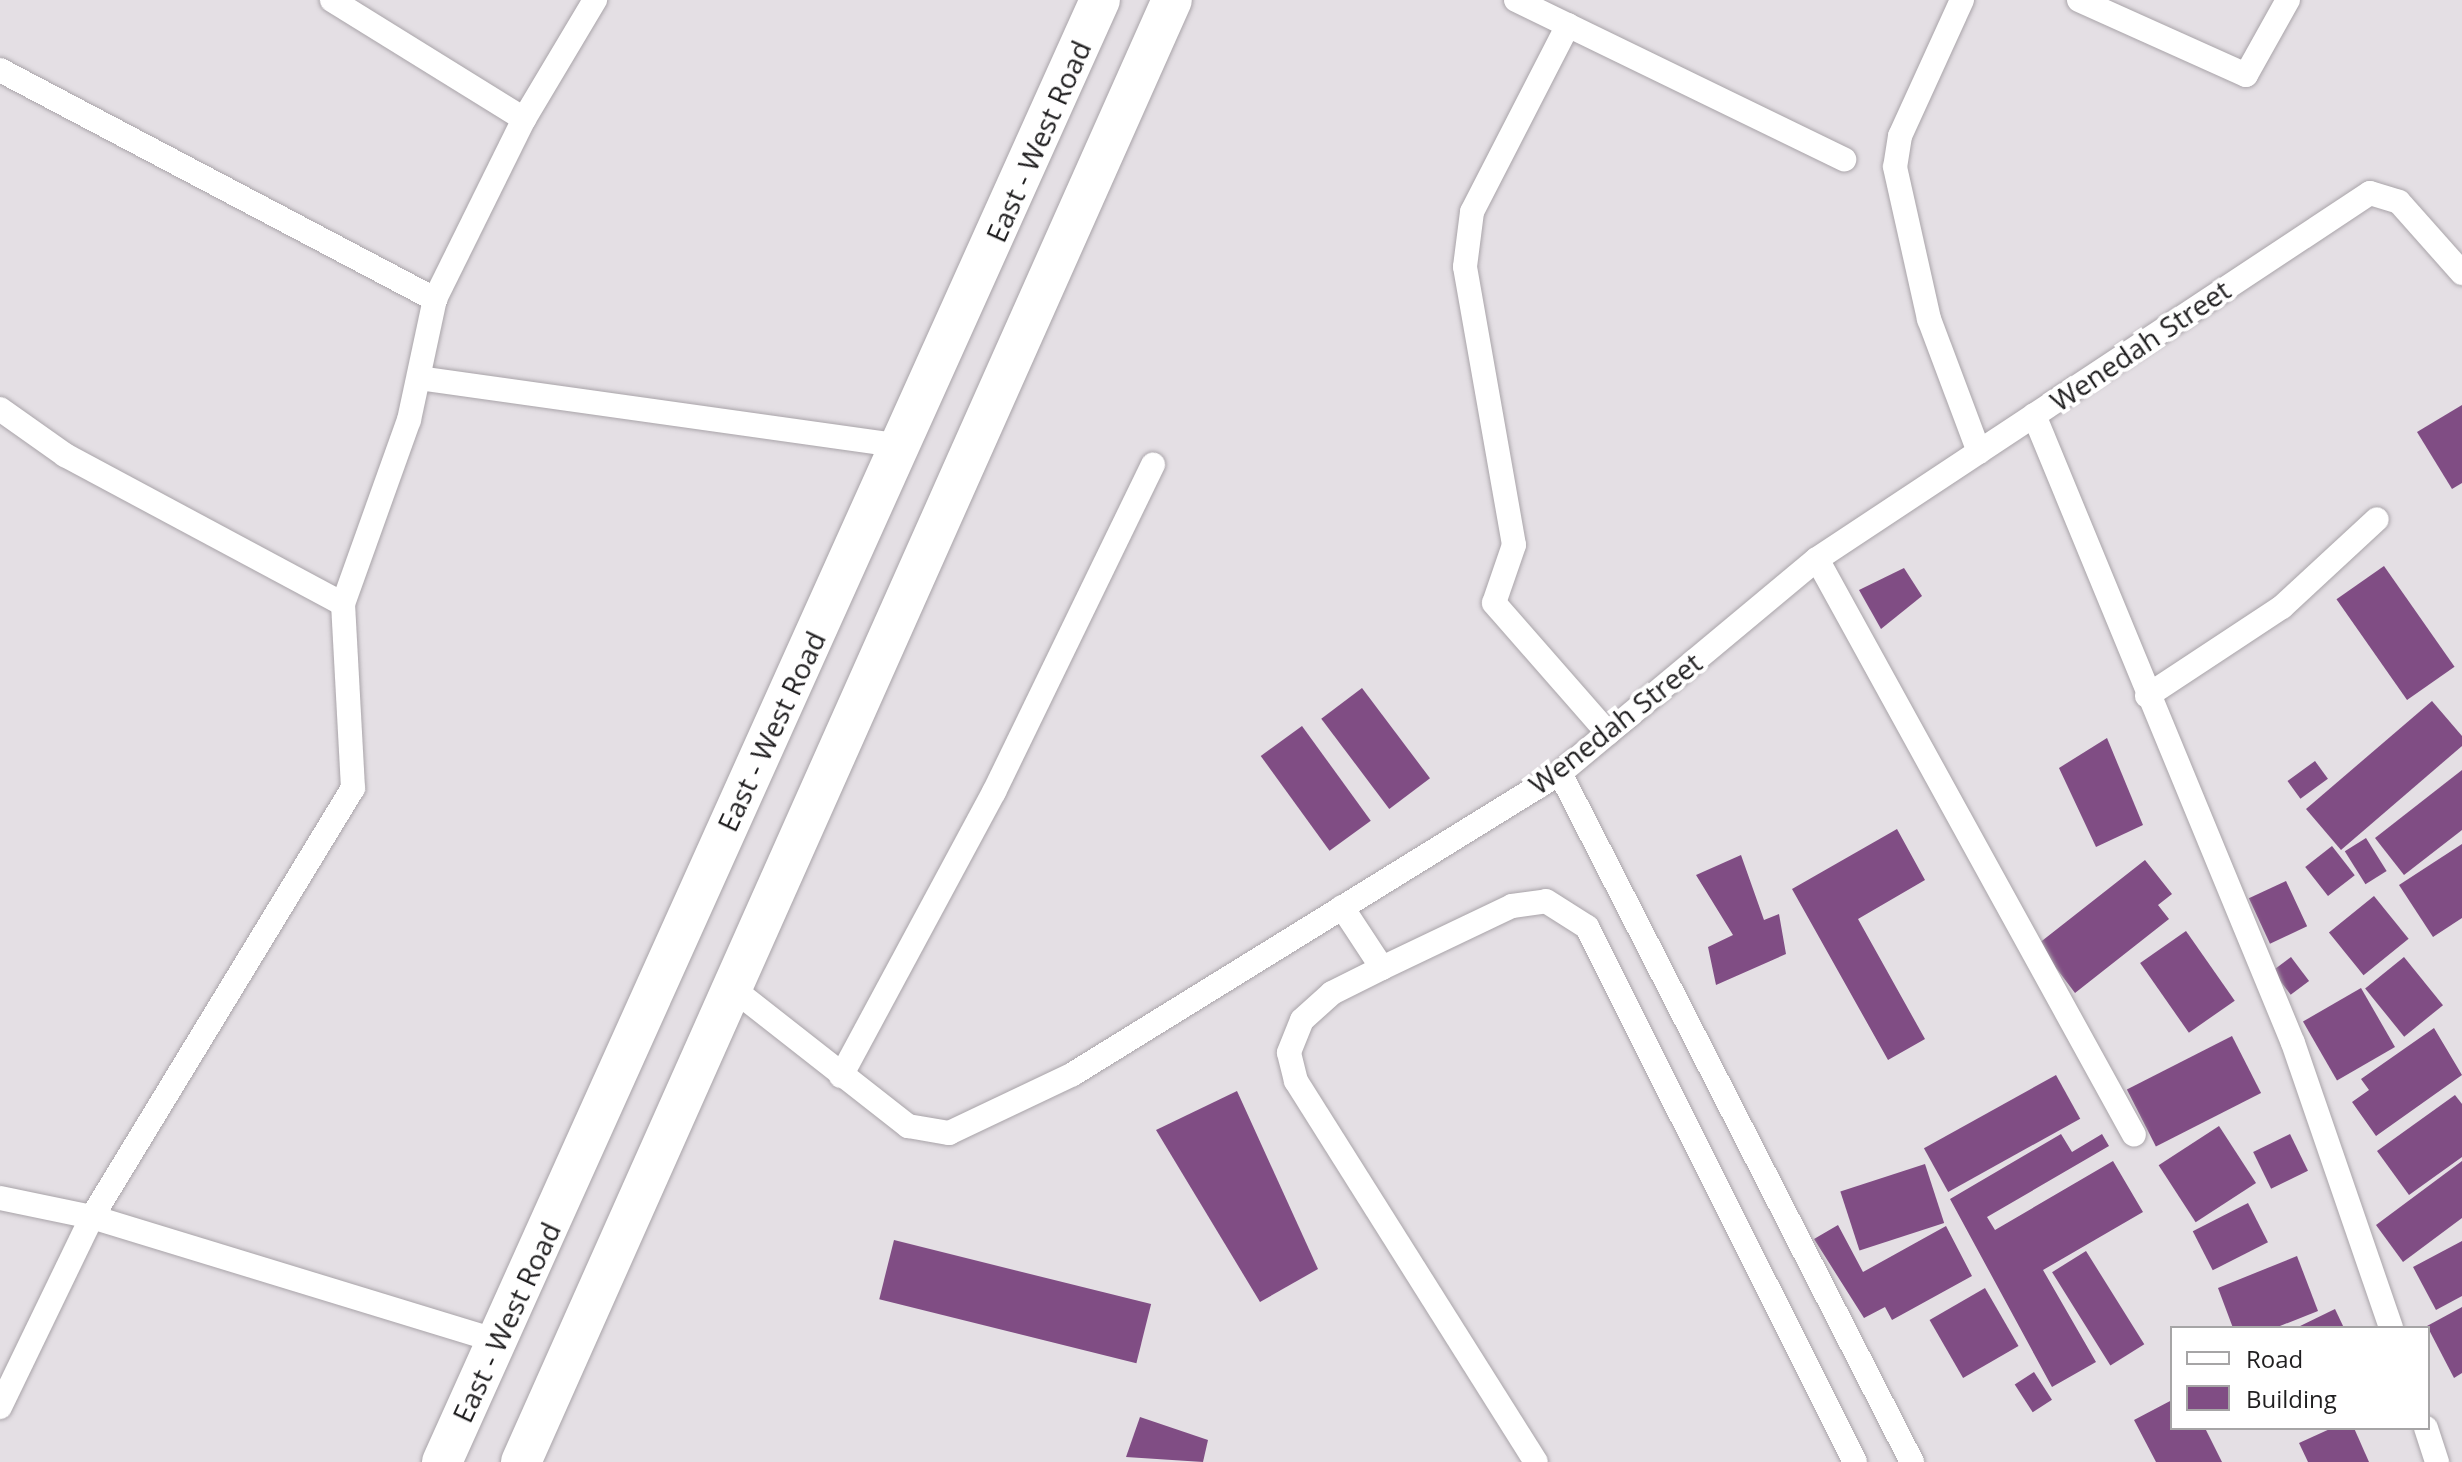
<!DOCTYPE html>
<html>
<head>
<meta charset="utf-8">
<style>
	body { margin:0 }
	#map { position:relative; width:2462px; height:1462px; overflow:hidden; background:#e4dfe4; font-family:"Open Sans",sans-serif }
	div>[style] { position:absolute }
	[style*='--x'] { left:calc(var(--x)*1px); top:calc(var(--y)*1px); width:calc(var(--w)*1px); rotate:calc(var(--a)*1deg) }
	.building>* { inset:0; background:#804d84; transform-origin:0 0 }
	.roads { filter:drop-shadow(0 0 2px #a9a4a9) drop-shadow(0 0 2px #a9a4a9) }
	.street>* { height:24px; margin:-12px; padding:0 12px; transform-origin:12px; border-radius:12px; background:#fff }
	.primary>* { height:40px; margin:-20px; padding:0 20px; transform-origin:20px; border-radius:20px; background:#fff }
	span { translate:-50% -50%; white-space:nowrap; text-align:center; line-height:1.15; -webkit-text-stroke:8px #fff; paint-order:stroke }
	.street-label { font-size:28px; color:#201f20 }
	.legend { position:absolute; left:2170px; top:1326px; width:260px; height:104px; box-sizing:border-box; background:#fff; border:2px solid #a6a5a6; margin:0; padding:10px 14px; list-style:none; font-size:24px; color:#201f20 }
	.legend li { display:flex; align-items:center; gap:16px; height:40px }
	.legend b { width:40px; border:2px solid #a6a5a6 }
</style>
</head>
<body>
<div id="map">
	<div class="building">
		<i style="clip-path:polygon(2462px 405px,2462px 483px,2452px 489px,2417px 432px)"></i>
		<i style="left:2384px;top:566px;width:123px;height:58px;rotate:55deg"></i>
		<i style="clip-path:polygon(1904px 568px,1922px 596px,1881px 629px,1859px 590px)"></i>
		<i style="left:1362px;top:688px;width:113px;height:51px;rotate:53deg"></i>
		<i style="clip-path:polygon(2432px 701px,2462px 736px,2462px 746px,2341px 850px,2306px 809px)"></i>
		<i style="left:1302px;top:726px;width:117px;height:51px;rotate:54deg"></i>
		<i style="clip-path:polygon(2107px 738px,2143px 825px,2096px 847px,2059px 768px)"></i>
		<i style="left:2315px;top:761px;width:22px;height:34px;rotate:54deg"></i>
		<i style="clip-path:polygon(2462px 770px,2462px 830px,2404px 875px,2375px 838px)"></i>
		<i style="clip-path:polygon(1897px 829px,1925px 880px,1858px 919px,1925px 1039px,1888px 1060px,1792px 889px)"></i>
		<i style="left:2366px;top:838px;width:39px;height:25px;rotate:58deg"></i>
		<i style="clip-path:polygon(2462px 844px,2462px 918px,2433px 937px,2399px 885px)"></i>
		<i style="left:2332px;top:846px;width:37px;height:34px;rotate:52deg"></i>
		<i style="clip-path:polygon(1741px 855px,1764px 920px,1779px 914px,1786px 954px,1716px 985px,1708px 947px,1733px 935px,1696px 875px)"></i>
		<i style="clip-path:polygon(2145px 860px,2172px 894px,2158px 905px,2169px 919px,2075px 993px,2038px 944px)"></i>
		<i style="left:2286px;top:881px;width:50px;height:41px;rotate:65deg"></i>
		<i style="left:2374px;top:896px;width:55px;height:58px;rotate:51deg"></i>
		<i style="left:2186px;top:931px;width:85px;height:56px;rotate:55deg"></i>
		<i style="left:2291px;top:957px;width:30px;height:23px;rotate:53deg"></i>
		<i style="left:2404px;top:957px;width:62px;height:50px;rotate:51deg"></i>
		<i style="left:2361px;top:988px;width:68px;height:67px;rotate:60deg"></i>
		<i style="clip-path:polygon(2434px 1028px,2462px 1075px,2376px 1136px,2352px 1102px,2369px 1090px,2361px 1079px)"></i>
		<i style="left:2232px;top:1036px;width:64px;height:118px;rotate:63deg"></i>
		<i style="left:2056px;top:1075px;width:50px;height:151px;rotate:61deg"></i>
		<i style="clip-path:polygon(1237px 1091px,1318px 1269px,1260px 1302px,1156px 1130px)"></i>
		<i style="clip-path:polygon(2455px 1095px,2462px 1104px,2462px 1157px,2409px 1195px,2377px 1151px)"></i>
		<i style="left:2219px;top:1126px;width:68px;height:72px;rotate:57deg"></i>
		<i style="clip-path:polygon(2061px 1134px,2072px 1152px,2102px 1134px,2109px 1146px,1987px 1217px,1995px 1230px,2113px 1161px,2143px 1212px,2043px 1270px,2096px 1362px,2052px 1387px,1950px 1199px)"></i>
		<i style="left:2290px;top:1134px;width:41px;height:41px;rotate:64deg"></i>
		<i style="clip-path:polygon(2462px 1161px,2462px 1218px,2403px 1262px,2376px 1225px)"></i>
		<i style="left:1925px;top:1164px;width:62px;height:89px;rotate:72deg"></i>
		<i style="left:2248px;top:1203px;width:44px;height:62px;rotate:63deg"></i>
		<i style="clip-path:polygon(1838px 1225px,1863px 1272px,1946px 1226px,1972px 1276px,1892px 1320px,1885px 1307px,1864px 1318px,1814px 1239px)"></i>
		<i style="left:894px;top:1240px;width:265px;height:61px;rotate:14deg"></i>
		<i style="clip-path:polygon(2462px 1241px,2462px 1296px,2436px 1310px,2413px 1267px)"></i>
		<i style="left:2086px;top:1251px;width:110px;height:40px;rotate:58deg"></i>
		<i style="clip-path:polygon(2297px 1256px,2318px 1311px,2275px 1328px,2233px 1328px,2218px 1288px)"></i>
		<i style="left:1985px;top:1288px;width:67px;height:64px;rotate:60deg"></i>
		<i style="clip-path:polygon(2462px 1307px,2462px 1373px,2454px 1378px,2427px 1326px)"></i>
		<i style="clip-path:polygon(2335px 1309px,2344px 1328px,2296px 1328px)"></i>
		<i style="left:2034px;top:1372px;width:33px;height:23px;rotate:57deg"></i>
		<i style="clip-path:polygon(2172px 1400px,2172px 1428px,2205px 1428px,2222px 1462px,2156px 1462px,2134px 1420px)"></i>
		<i style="clip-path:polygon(1140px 1417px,1208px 1440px,1203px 1462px,1126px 1457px)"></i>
		<i style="clip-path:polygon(2332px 1428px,2354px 1428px,2369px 1462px,2308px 1462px,2299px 1443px)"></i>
	</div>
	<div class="roads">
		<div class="street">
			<i style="--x:332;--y:0;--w:226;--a:31.8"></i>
			<i style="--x:1516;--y:0;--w:365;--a:25.9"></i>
			<i style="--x:1962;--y:0;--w:149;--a:114.5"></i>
			<i style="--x:1900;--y:136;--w:31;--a:99"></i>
			<i style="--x:1895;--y:167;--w:156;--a:77.4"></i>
			<i style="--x:1929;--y:319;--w:142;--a:69.4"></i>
			<i style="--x:2079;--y:0;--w:183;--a:24.2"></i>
			<i style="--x:2246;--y:75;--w:86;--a:-60.8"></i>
			<i style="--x:1568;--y:25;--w:210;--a:117.2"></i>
			<i style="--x:1472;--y:212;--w:55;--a:97.3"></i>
			<i style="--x:1465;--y:267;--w:282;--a:80"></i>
			<i style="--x:1514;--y:545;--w:61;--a:109"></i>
			<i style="--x:1494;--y:603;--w:173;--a:48.8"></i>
			<i style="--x:0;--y:70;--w:492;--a:27.8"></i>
			<i style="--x:419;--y:378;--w:488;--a:8"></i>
			<i style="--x:0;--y:409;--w:80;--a:35.3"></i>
			<i style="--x:65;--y:455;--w:315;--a:28.2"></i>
			<i style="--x:2034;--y:415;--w:679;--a:67.59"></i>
			<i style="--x:2293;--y:1043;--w:301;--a:71"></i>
			<i style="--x:1817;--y:559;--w:657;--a:61.17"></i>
			<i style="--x:2147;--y:696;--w:162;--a:-33.4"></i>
			<i style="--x:2282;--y:607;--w:129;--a:-42.8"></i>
			<i style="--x:1560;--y:773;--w:774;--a:62.94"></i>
			<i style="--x:1342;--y:907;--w:73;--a:56.7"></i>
			<i style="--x:1382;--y:968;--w:56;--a:153.4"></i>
			<i style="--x:1332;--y:993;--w:40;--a:138"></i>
			<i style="--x:1302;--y:1020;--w:35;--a:112"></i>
			<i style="--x:1289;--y:1053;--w:29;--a:76"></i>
			<i style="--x:1296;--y:1081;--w:450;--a:57.8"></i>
			<i style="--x:1382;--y:968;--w:144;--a:-25.5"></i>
			<i style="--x:1512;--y:906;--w:34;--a:-8"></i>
			<i style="--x:1546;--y:901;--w:49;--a:32.4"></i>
			<i style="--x:1587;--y:927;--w:598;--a:63.39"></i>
			<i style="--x:732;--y:988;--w:224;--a:38.1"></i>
			<i style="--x:908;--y:1126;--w:42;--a:9.7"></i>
			<i style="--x:949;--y:1133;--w:137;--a:-25.4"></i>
			<i style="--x:1073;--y:1074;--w:573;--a:-31.72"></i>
			<i style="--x:1560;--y:773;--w:334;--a:-39.8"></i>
			<i style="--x:1817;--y:559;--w:663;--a:-33.5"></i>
			<i style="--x:2370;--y:193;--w:30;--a:17"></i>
			<i style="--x:2399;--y:202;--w:95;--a:48.4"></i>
			<i style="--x:841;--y:1076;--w:323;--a:-61.7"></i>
			<i style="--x:994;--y:792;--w:364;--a:-64.1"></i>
			<i style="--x:0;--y:1198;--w:94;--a:11.7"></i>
			<i style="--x:92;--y:1217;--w:424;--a:17"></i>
			<i style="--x:0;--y:1407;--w:211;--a:-64.2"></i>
			<i style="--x:92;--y:1217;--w:502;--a:-58.68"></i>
			<i style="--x:353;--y:788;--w:184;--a:-93.1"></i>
			<i style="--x:343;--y:604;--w:195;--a:-70.3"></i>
			<i style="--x:409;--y:420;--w:124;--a:-77.9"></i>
			<i style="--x:435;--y:299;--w:201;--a:-63.7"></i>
			<i style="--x:524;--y:119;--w:139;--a:-59.2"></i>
			<i style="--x:2426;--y:1428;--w:36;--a:72"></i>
		</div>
		<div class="primary">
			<i style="--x:442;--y:1462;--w:1603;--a:-65.77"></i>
			<i style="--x:521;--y:1462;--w:1600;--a:-66"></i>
		</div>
	</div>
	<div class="street-label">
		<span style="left:1038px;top:141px;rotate:-66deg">East - West Road</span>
		<span style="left:2140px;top:345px;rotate:-34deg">Wenedah Street</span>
		<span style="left:1615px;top:723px;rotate:-38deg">Wenedah Street</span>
		<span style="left:771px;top:731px;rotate:-65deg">East - West Road</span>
		<span style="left:506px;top:1322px;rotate:-65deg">East - West Road</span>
	</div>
	<ul class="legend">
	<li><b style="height:10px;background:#fff"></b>Road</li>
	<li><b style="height:22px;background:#804d84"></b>Building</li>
	</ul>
</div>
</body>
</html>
